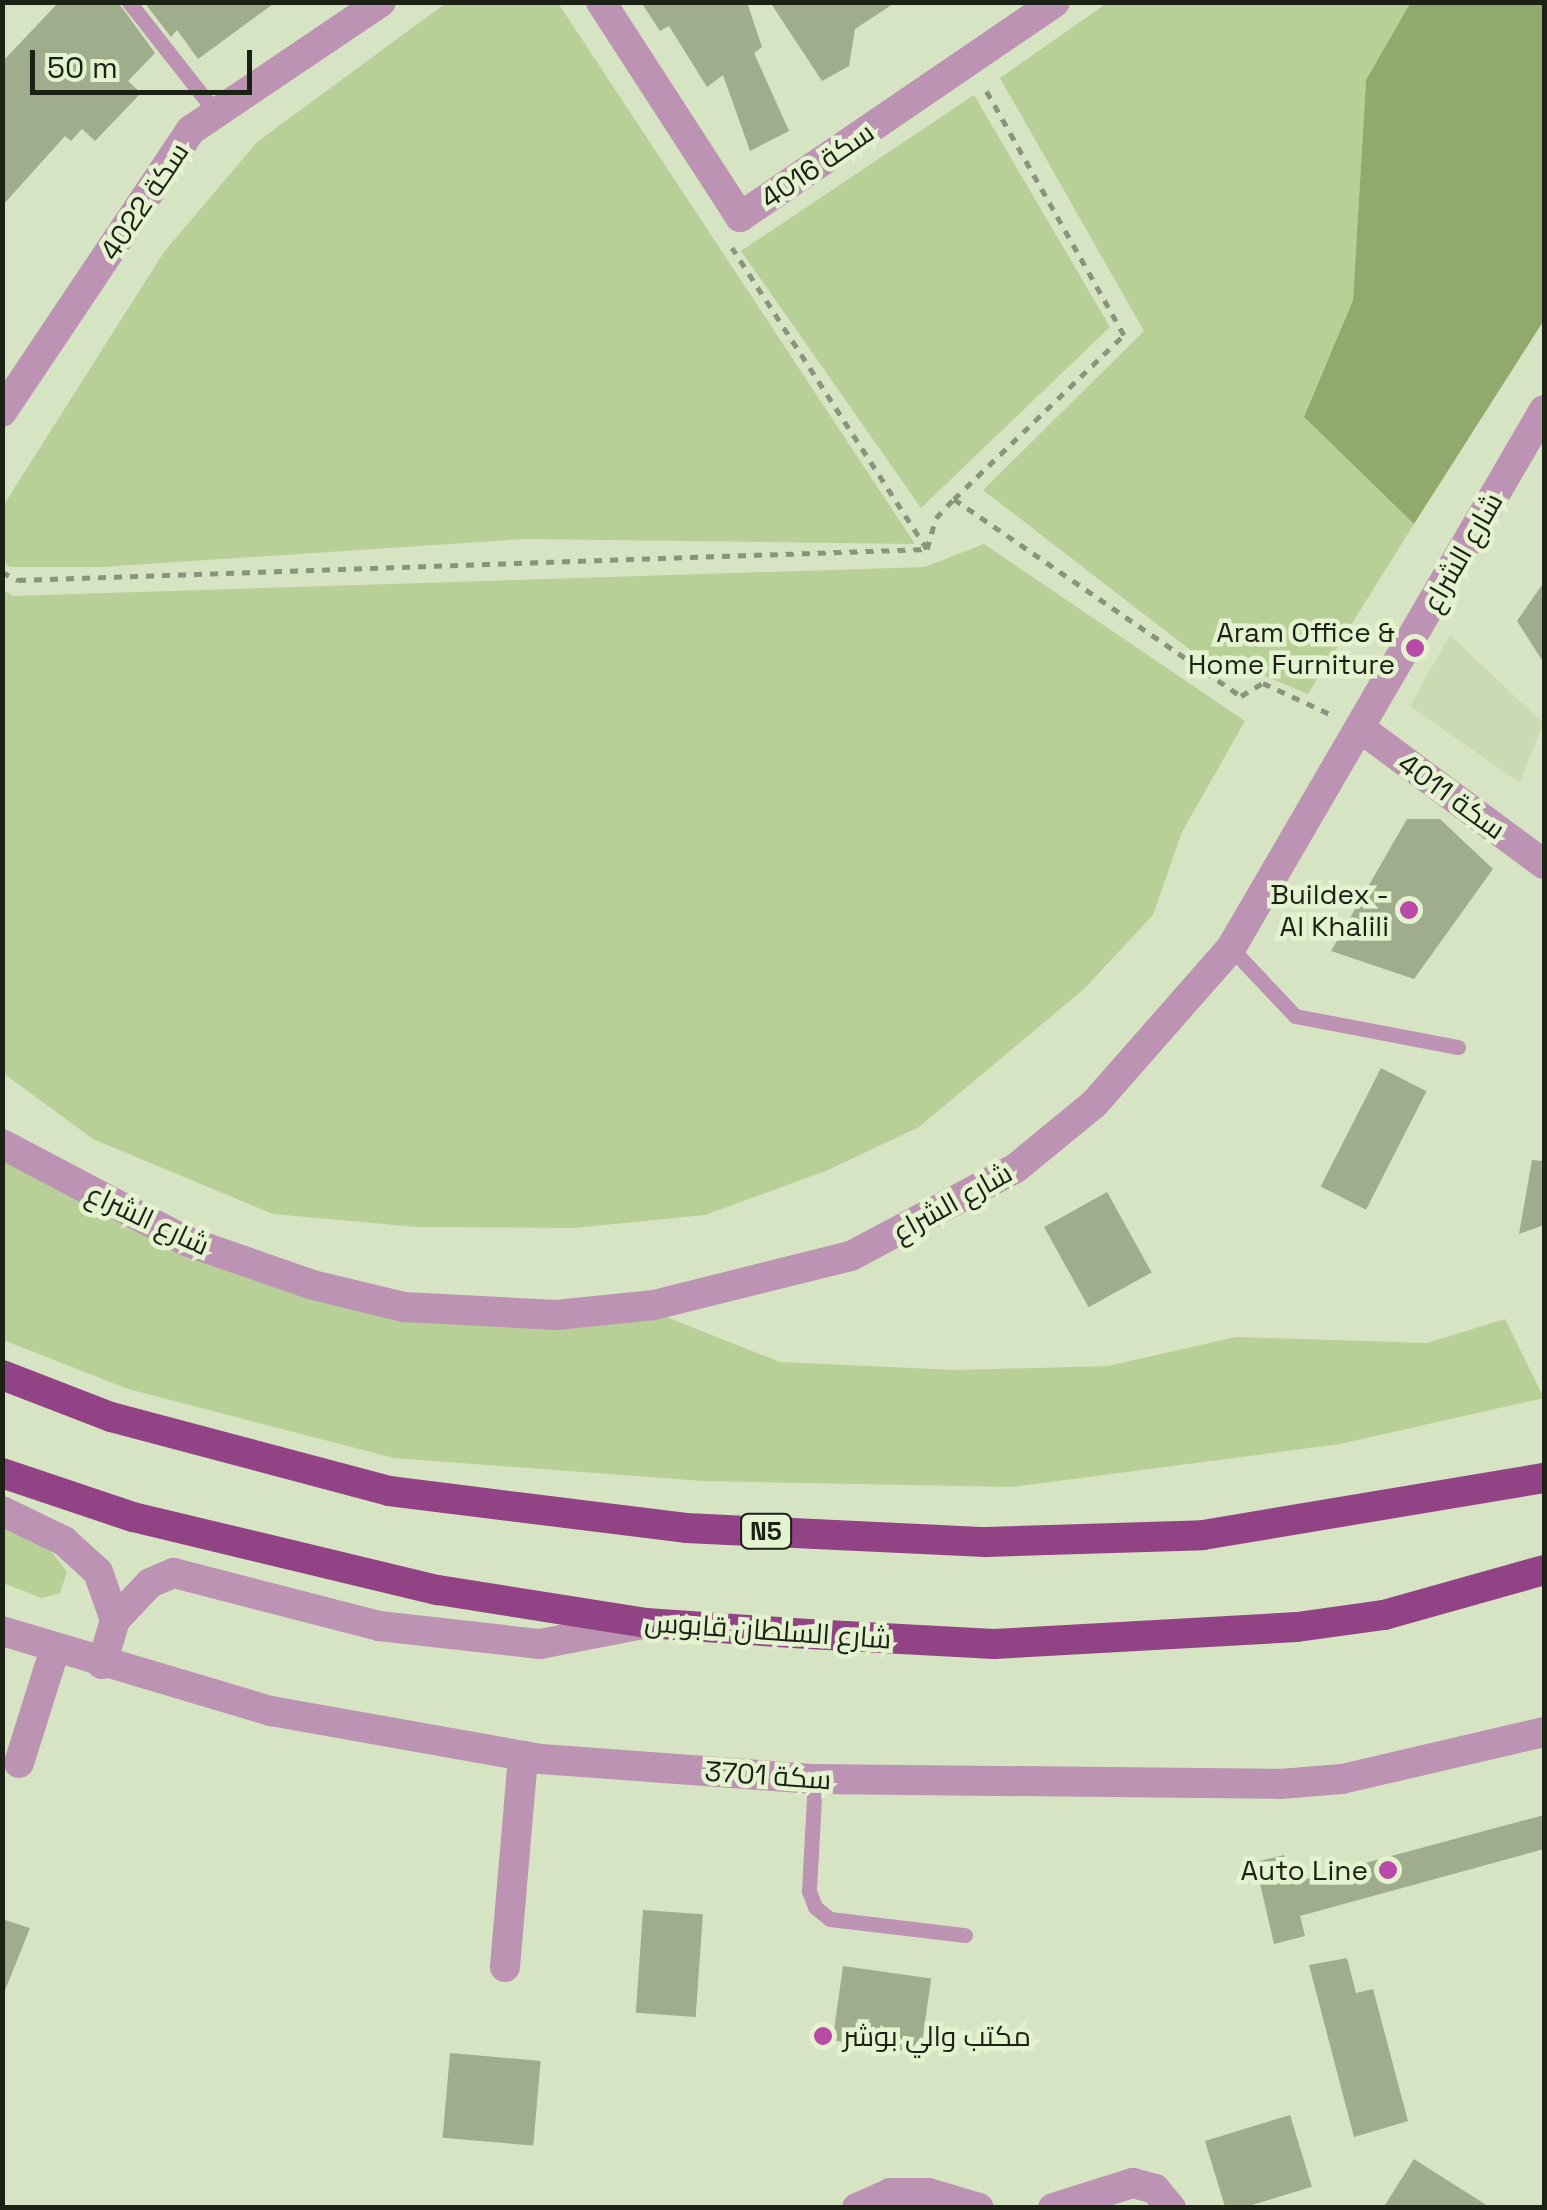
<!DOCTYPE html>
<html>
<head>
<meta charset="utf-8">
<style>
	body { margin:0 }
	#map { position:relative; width:1547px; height:2210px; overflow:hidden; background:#d7e4c3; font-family:"Space Grotesk",Cairo,sans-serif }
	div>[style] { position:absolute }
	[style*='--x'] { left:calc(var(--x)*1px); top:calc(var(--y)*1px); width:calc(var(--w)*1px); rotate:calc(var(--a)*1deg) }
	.built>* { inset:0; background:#cadab2 }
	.green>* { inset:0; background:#b9cf98 }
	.forest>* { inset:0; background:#92a96e }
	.building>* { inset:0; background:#a0ad8d; transform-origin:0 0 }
	.path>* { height:5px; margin-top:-2.5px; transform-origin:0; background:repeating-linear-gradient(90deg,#8a937b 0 8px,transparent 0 16px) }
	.service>* { height:15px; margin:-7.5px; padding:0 7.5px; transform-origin:7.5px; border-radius:7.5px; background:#bc93b2 }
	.minor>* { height:30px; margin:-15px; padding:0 15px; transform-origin:15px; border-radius:15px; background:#bc93b2 }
	.tertiary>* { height:30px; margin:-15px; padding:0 15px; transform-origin:15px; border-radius:15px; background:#bc93b2 }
	.trunk>* { height:30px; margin:-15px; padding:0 15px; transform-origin:15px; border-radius:15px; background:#924385 }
	.dots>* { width:28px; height:28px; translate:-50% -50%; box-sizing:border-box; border:5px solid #e4f2d0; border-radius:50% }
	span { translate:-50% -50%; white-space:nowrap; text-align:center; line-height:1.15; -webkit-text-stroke:9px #e4f2d0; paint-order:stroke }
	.shield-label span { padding:2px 8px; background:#e4f2d0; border:2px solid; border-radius:8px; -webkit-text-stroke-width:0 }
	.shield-label { font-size:25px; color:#1c2115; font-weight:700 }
	.street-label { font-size:28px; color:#1c2115 }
	.poi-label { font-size:28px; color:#1c2115 }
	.right { translate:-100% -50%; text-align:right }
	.left { translate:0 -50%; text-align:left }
	.frame { position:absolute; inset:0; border:5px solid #1c2115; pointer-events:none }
	.scale { position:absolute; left:30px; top:50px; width:222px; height:45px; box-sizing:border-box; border:5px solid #1c2115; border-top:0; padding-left:12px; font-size:30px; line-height:35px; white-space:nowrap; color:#1c2115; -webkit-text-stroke:8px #e4f2d0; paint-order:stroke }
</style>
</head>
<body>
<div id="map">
	<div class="built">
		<i style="clip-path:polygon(1450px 635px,1543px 723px,1520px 783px,1410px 706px)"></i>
	</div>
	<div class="green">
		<i style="clip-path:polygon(446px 3px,558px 3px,915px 544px,525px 539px,101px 567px,10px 567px,3px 561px,3px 506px,164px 252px,257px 142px)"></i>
		<i style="clip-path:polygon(1107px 3px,1411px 3px,1366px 80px,1353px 300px,1304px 417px,1414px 524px,1308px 694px,1248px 669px,1224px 676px,983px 490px,1144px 331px,1000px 78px)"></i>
		<i style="clip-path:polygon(974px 95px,1110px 327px,921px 508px,741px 251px)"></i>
		<i style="clip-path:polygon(984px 544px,1245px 721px,1182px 832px,1153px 915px,1084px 989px,919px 1127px,828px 1170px,705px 1215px,574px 1228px,417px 1227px,273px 1214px,93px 1139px,3px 1073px,3px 590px,13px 596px,925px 567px)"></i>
		<i style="clip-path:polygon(2px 1156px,309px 1294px,659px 1314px,780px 1362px,956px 1370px,1108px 1366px,1236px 1337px,1427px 1343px,1505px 1319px,1544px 1398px,1340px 1444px,1013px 1487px,703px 1481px,394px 1458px,128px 1389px,3px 1340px)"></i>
		<i style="clip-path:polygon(2px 1528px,48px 1547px,67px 1572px,60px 1593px,42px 1598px,3px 1583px)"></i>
	</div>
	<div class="forest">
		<i style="clip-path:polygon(1411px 2px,1544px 3px,1544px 320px,1414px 524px,1304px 417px,1353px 300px,1366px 80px)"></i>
	</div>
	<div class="building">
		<i style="clip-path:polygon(59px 2px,118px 2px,155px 53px,128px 81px,141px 93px,95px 141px,82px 129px,71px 141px,65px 136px,2px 206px,2px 62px)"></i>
		<i style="clip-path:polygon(144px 2px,276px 2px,198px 59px,177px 30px,171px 37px)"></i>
		<i style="clip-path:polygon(641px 2px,747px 2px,762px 47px,754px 53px,789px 131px,750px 151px,723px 75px,707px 87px,669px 26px,660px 31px)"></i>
		<i style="clip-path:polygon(770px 2px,896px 2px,855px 29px,849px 66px,822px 81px)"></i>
		<i style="clip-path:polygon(1544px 582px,1544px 663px,1517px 621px)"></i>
		<i style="clip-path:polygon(1407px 819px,1440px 819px,1493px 869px,1414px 979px,1331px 951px)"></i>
		<i style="left:1381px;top:1068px;width:51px;height:133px;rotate:27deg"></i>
		<i style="clip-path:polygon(1532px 1160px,1544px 1161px,1544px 1225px,1519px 1234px)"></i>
		<i style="left:1107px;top:1192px;width:92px;height:72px;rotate:61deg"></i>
		<i style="clip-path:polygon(1544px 1815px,1544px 1849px,1300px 1916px,1305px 1936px,1274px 1944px,1255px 1862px,1284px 1855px,1291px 1883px)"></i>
		<i style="left:643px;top:1910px;width:60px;height:103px;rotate:4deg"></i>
		<i style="clip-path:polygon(2px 1919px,30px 1928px,4px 1993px,2px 1993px)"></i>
		<i style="clip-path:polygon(1347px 1958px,1356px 1993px,1373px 1989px,1408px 2121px,1354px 2137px,1309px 1965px)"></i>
		<i style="left:843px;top:1966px;width:89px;height:75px;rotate:8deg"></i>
		<i style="left:450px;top:2053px;width:91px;height:85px;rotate:5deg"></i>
		<i style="left:1290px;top:2115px;width:75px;height:89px;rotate:73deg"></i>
		<i style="clip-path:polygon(1414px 2159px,1491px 2208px,1383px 2208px)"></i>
	</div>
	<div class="path">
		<i style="--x:954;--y:499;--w:348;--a:34.5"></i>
		<i style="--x:1241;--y:696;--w:26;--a:-31"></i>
		<i style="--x:1263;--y:683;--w:78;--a:24.9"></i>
		<i style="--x:927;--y:549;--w:32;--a:-74"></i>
		<i style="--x:936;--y:518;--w:26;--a:-47"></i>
		<i style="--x:954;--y:499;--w:236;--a:-44"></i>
		<i style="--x:1124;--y:335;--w:287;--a:-119.4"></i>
		<i style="--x:2;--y:572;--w:18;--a:27"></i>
		<i style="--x:18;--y:580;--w:910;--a:-1.95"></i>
		<i style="--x:927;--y:549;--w:359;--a:-122.9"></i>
	</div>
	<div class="service">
		<i style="--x:129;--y:2;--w:141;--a:51.9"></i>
		<i style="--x:1231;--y:948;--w:93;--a:46.7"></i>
		<i style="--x:1295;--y:1016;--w:166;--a:10.8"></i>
		<i style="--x:815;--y:1779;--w:112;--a:93.1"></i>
		<i style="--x:809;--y:1891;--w:17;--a:69"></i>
		<i style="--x:815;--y:1907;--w:19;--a:39"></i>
		<i style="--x:830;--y:1919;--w:136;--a:6.8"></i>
	</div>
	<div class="minor">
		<i style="--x:601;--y:2;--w:256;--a:57.1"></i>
		<i style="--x:740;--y:217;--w:381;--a:-34.3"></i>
		<i style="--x:2;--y:412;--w:339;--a:-56.2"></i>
		<i style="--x:191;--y:130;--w:229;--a:-34"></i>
		<i style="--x:1360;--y:728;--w:229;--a:36.5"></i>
		<i style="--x:2;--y:1511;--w:69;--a:25.8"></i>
		<i style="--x:64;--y:1541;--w:46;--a:42.4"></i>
		<i style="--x:98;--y:1572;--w:51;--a:70.5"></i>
		<i style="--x:2;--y:1631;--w:281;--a:16.6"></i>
		<i style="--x:271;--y:1711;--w:274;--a:10.1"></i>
		<i style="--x:541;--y:1759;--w:275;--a:4.2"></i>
		<i style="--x:815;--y:1779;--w:465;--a:0.6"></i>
		<i style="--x:1280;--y:1784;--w:62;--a:-4.6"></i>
		<i style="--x:1342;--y:1779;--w:207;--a:-13.1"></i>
		<i style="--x:102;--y:1664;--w:46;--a:-73.5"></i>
		<i style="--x:115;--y:1620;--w:51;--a:-46.6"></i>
		<i style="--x:150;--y:1583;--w:26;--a:-23"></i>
		<i style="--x:174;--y:1573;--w:212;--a:14.5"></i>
		<i style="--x:379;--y:1626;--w:162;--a:6.4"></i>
		<i style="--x:540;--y:1644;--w:105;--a:-11"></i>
		<i style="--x:19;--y:1763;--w:120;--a:-72.5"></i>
		<i style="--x:505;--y:1967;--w:212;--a:-85.1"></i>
		<i style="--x:857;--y:2208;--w:36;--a:-24"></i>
		<i style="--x:890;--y:2193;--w:38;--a:0"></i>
		<i style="--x:928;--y:2193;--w:53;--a:16.4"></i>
		<i style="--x:1053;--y:2208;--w:84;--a:-17.4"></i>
		<i style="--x:1133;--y:2183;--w:23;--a:15"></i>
		<i style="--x:1155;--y:2189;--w:25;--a:50"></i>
	</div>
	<div class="tertiary">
		<i style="--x:2;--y:1144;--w:208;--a:27.8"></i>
		<i style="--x:186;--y:1241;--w:134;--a:19.1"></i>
		<i style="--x:313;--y:1285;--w:94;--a:13.6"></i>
		<i style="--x:404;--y:1307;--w:152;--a:3"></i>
		<i style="--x:556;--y:1315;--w:99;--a:-5.8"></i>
		<i style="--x:654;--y:1305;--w:203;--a:-14"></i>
		<i style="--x:851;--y:1256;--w:187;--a:-28.1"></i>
		<i style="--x:1016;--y:1168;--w:101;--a:-39.4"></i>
		<i style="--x:1094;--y:1104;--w:208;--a:-48.7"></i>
		<i style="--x:1231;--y:948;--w:622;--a:-59.81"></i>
	</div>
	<div class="trunk">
		<i style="--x:2;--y:1375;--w:117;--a:21.1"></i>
		<i style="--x:111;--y:1417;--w:288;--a:14.9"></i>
		<i style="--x:389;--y:1491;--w:299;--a:7.1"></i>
		<i style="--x:686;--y:1528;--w:300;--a:2.7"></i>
		<i style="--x:986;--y:1542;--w:217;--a:-1.8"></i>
		<i style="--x:1203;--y:1535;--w:346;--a:-9.5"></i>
		<i style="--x:2;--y:1473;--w:138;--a:18.6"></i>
		<i style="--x:133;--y:1517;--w:314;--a:13.5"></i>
		<i style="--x:438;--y:1590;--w:211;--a:9"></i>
		<i style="--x:646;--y:1623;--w:163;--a:3.9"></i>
		<i style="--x:809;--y:1634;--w:185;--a:3.1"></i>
		<i style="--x:994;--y:1644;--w:303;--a:-3.2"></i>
		<i style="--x:1297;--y:1627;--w:88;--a:-7.9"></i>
		<i style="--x:1384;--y:1615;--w:166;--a:-15.7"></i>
	</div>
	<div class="dots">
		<i style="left:1415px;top:648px;background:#ba4aa8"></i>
		<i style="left:1409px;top:910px;background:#ba4aa8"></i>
		<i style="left:1388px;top:1870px;background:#ba4aa8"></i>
		<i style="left:823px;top:2036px;background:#ba4aa8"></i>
	</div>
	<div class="shield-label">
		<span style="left:766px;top:1531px">N5</span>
	</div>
	<div class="street-label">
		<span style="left:817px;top:165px;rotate:-34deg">سكة 4016</span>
		<span style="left:144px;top:201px;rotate:-56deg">سكة 4022</span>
		<span style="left:1462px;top:552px;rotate:-60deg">شارع الشراع</span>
		<span style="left:1452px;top:796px;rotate:36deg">سكة 4011</span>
		<span style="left:952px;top:1202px;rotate:-29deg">شارع الشراع</span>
		<span style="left:148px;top:1219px;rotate:25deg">شارع الشراع</span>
		<span style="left:768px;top:1630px;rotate:4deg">شارع السلطان قابوس</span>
		<span style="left:768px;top:1775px;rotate:4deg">سكة 3701</span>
	</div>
	<div class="poi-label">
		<span class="right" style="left:1395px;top:648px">Aram Office &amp;<br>Home Furniture</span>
		<span class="right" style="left:1389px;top:910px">Buildex -<br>Al Khalili</span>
		<span class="right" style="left:1368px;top:1870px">Auto Line</span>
		<span class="left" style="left:843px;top:2036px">مكتب والي بوشر</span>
	</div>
	<div class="frame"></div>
	<div class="scale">50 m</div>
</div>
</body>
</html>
